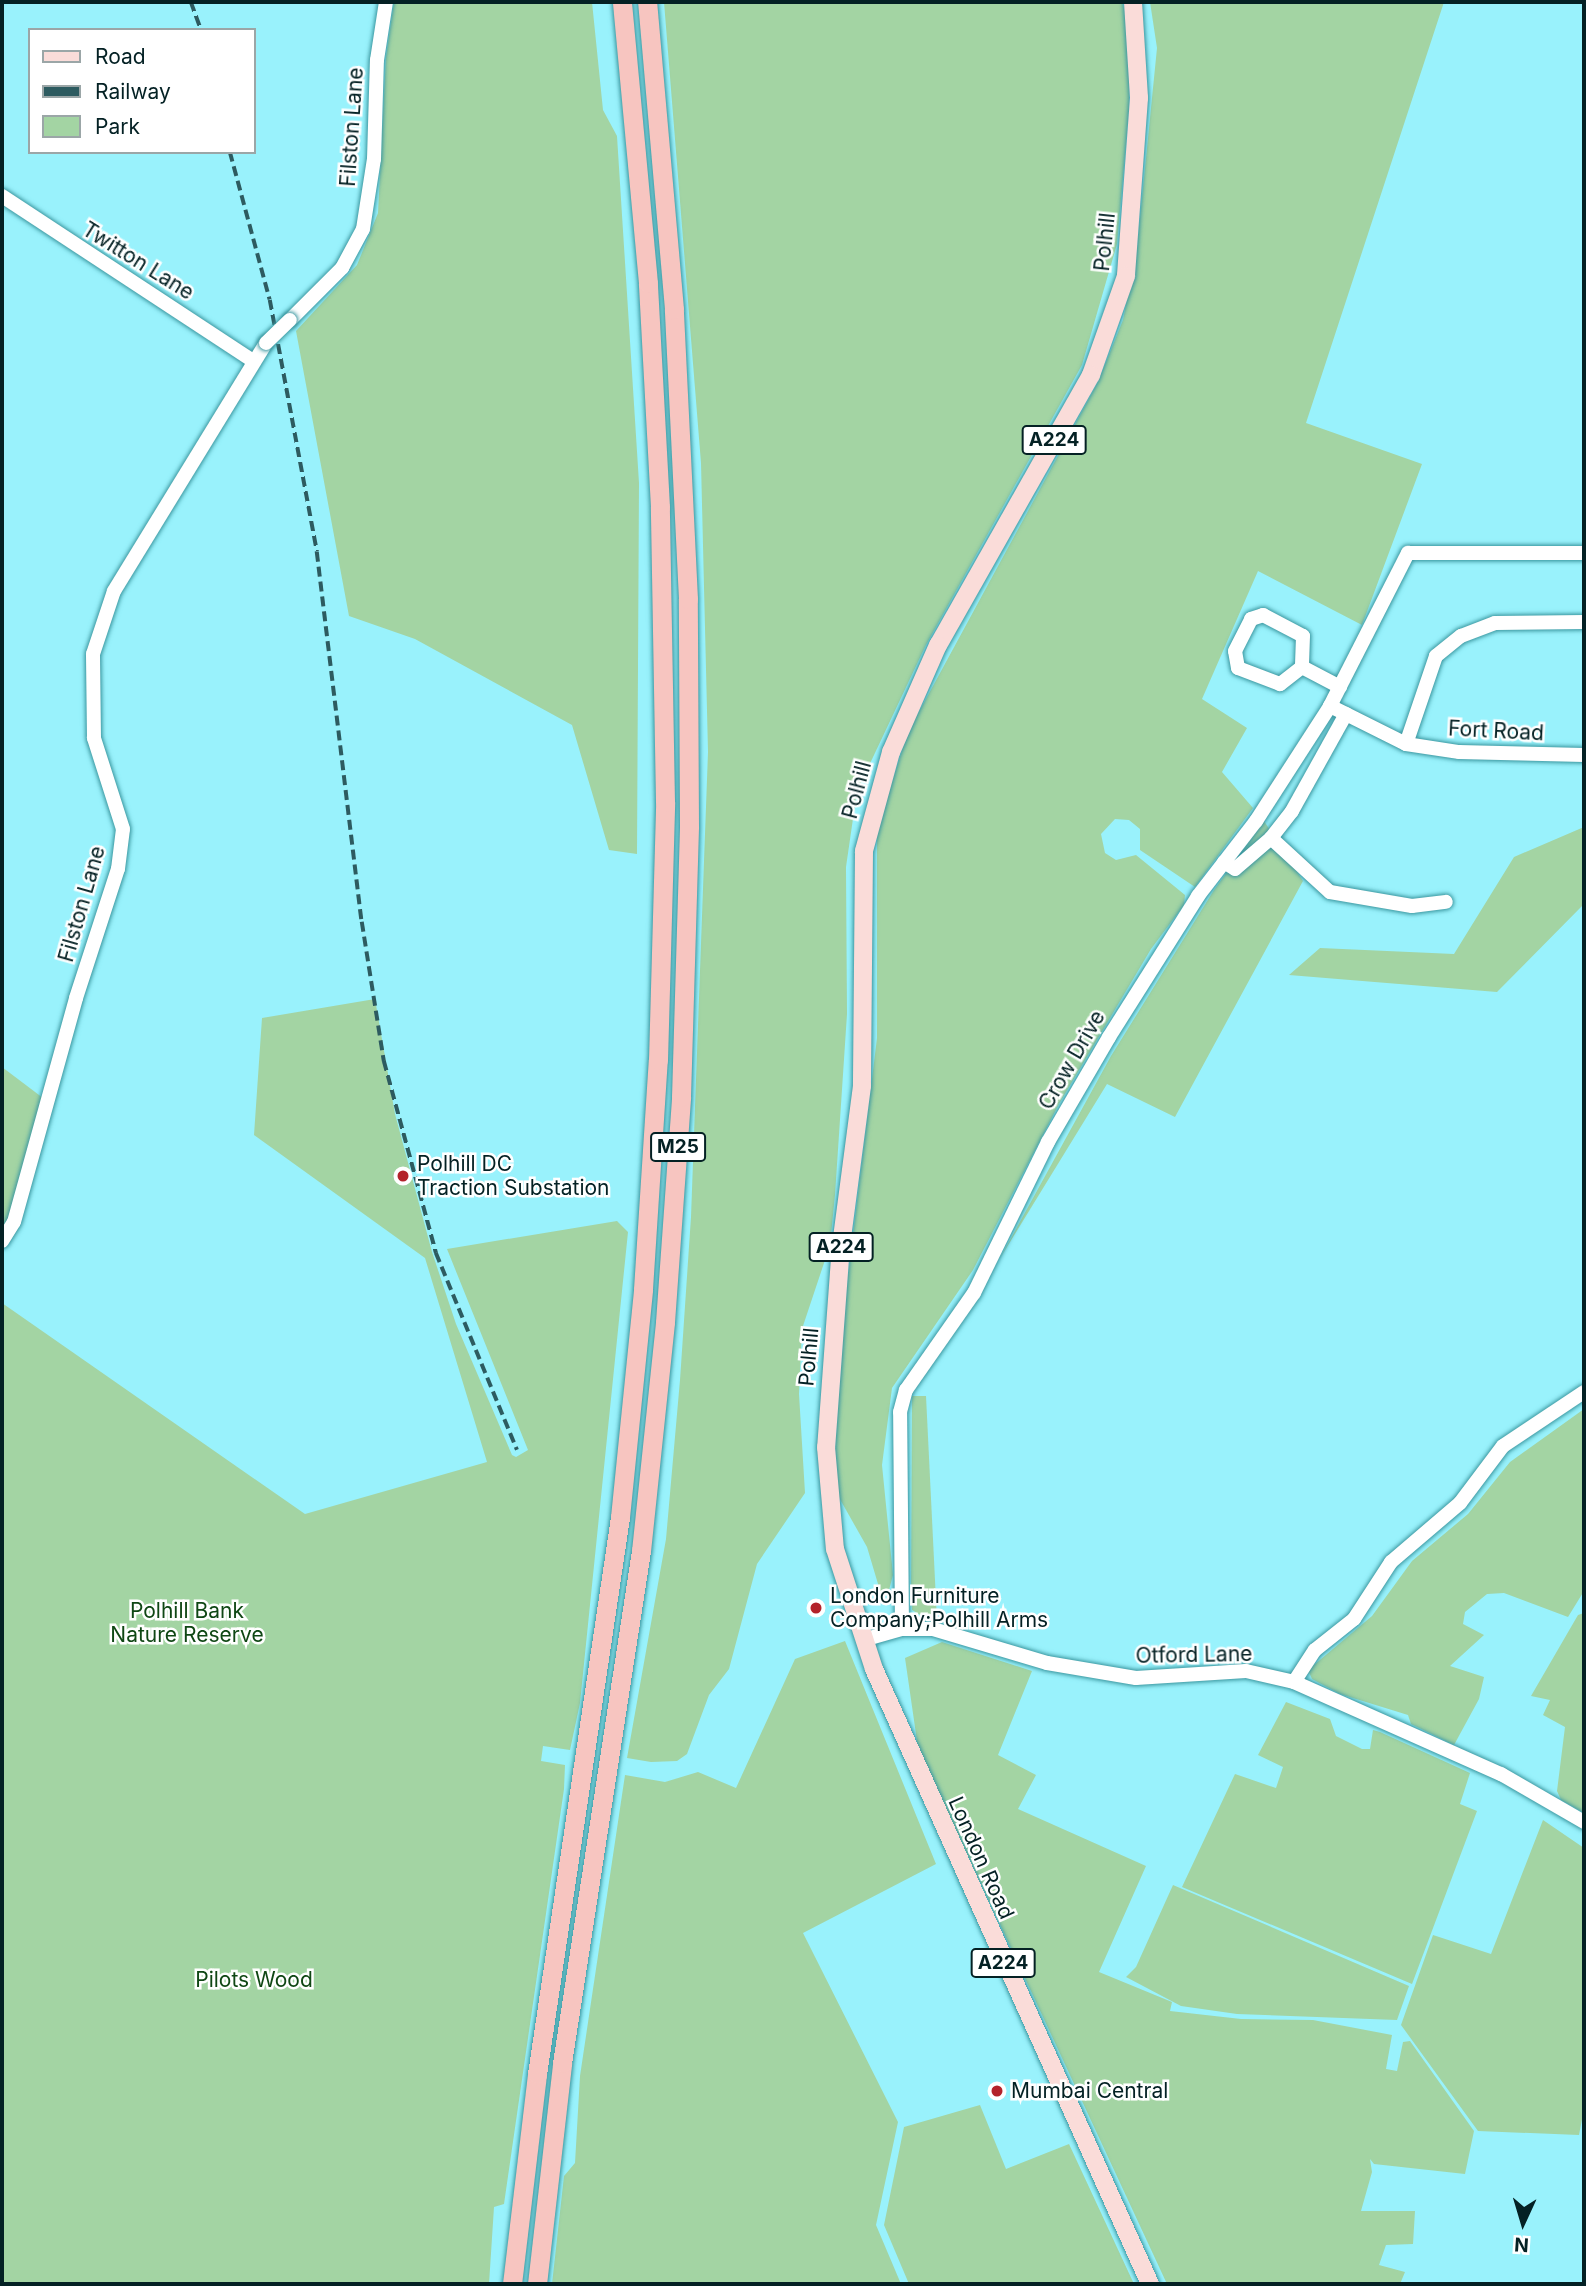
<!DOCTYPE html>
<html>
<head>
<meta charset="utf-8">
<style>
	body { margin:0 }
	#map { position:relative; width:1586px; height:2286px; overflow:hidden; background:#99f2fc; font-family:Inter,sans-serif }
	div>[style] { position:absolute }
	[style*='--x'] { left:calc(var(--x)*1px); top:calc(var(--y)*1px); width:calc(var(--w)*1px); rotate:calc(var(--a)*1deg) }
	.green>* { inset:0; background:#a3d4a3 }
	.roads { filter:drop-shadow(0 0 2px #3b97a0) drop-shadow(0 0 2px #3b97a0) }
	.minor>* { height:14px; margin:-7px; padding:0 7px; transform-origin:7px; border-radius:7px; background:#fff }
	.major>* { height:18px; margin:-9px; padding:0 9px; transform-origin:9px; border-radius:9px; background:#fadcd9 }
	.highway>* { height:19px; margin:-9.5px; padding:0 9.5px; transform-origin:9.5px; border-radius:9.5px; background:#f7c5c0 }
	.rail>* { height:3.5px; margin-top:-1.75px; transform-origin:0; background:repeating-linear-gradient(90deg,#2d5b60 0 10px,transparent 0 15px) }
	.bridges { filter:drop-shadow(0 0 2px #3b97a0) drop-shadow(0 0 2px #3b97a0) }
	.minor-bridge>* { height:14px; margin:-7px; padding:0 7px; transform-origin:7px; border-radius:7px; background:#fff }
	.dots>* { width:19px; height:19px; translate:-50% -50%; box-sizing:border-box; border:4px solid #fff; border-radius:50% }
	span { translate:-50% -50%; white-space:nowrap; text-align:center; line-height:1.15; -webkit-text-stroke:5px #fff; paint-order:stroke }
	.shield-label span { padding:2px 5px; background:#fff; border:2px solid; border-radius:5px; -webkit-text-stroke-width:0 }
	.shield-label { font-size:19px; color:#042124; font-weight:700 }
	.street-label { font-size:21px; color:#042124 }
	.poi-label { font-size:21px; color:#042124 }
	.left { translate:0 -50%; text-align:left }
	.park-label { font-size:21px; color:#0f4714 }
	.frame { position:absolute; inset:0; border:4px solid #042124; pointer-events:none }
	.legend { position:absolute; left:28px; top:28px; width:228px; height:126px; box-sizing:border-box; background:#fff; border:2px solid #9ba6a7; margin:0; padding:9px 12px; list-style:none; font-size:21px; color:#042124 }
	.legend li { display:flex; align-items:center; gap:14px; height:35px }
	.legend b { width:35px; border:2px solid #9ba6a7 }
	.north { position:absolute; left:1488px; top:2188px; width:70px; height:70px; -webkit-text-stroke:5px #fff; paint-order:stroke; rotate:184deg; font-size:19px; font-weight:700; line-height:28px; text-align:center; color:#042124 }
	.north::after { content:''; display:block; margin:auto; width:24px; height:32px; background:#042124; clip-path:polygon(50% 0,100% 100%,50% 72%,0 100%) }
</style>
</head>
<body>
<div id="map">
	<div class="green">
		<i style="clip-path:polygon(394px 2px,592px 2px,603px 110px,617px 136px,639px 483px,637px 854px,609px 850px,572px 725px,415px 639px,349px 616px,296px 331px,357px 265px,378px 213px,386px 57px)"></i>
		<i style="clip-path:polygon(664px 2px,1122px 2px,1130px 28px,1129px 110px,1117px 244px,1082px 365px,926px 645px,857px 791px,846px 867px,847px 1014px,835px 1195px,830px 1245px,802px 1329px,799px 1394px,805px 1493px,757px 1564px,729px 1669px,709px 1695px,687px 1754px,677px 1761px,651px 1762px,627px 1758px,666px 1539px,680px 1380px,691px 1217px,708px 752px,701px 463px)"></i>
		<i style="clip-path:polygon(1150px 2px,1444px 2px,1306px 423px,1422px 464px,1362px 625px,1258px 571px,1202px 699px,1247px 728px,1222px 772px,1253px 808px,1195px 887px,1140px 850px,1140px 829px,1129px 820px,1115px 819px,1101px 834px,1105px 853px,1116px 860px,1136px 855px,1185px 895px,1184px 905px,1151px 949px,1059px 1104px,973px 1270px,892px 1388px,882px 1465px,893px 1575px,888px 1594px,881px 1594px,867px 1547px,837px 1494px,834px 1463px,847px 1284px,877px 1038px,877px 829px,908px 732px,1098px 382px,1123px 320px,1137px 248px,1157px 48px)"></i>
		<i style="clip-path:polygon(1264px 821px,1303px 881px,1175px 1117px,1107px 1084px,999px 1260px,1111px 1056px,1214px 890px)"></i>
		<i style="clip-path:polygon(1584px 827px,1584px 904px,1497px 992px,1289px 975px,1320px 948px,1454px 954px,1514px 857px)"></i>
		<i style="clip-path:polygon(375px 999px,395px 1114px,432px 1252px,456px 1324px,512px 1455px,516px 1457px,528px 1450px,447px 1249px,617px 1221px,628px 1232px,580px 1703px,570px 1750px,543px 1746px,541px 1761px,565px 1765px,564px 1789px,504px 2204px,494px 2207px,489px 2284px,2px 2284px,2px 1303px,305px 1514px,487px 1462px,425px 1258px,254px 1135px,262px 1018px)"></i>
		<i style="clip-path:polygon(2px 1067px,43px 1098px,9px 1220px,2px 1230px)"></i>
		<i style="clip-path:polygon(912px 1396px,926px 1396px,937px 1621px,932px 1622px,912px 1610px,911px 1595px)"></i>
		<i style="clip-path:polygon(1584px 1409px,1584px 1591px,1568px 1617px,1504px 1593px,1487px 1594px,1465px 1612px,1463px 1624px,1484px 1635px,1450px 1666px,1484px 1677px,1479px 1699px,1454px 1745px,1411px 1724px,1408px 1715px,1340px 1694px,1312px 1679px,1308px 1670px,1372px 1616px,1412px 1561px,1468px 1514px,1510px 1462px)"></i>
		<i style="clip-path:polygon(1584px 1613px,1584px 1813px,1561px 1800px,1557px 1791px,1565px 1727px,1543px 1715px,1550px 1700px,1531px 1696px,1578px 1615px)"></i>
		<i style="clip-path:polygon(845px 1641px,936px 1864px,803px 1933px,898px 2122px,876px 2225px,901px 2284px,552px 2284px,564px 2176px,575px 2163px,580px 2076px,625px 1775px,665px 1782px,698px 1772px,736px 1788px,795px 1659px)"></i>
		<i style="clip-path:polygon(942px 1642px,1032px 1671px,998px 1755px,1036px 1775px,1018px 1809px,1146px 1866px,1099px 1972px,1172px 2002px,1170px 2011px,1241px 2019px,1313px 2020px,1392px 2035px,1386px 2069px,1397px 2071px,1403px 2042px,1410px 2041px,1474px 2131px,1465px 2174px,1374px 2164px,1370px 2159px,1372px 2172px,1361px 2211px,1415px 2211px,1413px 2244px,1386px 2245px,1379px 2265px,1405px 2272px,1400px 2284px,1167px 2284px,918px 1748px,905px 1658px)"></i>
		<i style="clip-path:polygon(1286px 1702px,1330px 1719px,1336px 1736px,1362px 1749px,1370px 1749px,1373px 1730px,1380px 1732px,1470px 1773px,1460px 1804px,1477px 1811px,1412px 1984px,1182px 1887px,1235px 1774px,1276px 1788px,1283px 1767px,1258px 1755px)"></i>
		<i style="clip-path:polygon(1543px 1820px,1584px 1848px,1584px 2109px,1579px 2135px,1478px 2131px,1401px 2025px,1433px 1935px,1491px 1954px)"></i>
		<i style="clip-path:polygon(1173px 1885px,1409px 1986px,1397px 2020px,1237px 2014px,1181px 2006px,1126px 1977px,1136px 1967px)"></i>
		<i style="clip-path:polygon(980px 2105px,1006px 2169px,1069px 2144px,1134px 2284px,909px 2284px,884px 2225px,904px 2127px)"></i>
	</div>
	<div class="roads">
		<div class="minor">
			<i style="--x:2;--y:196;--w:299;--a:33.3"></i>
			<i style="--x:290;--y:320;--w:74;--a:-45"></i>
			<i style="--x:342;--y:268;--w:44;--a:-61.7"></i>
			<i style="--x:363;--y:229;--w:71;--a:-81.1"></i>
			<i style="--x:374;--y:159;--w:99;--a:-88.3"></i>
			<i style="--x:377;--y:60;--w:59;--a:-81.2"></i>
			<i style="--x:1263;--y:615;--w:45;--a:27.7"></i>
			<i style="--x:1303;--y:636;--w:31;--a:92"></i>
			<i style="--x:1302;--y:667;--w:28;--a:142"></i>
			<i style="--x:1280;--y:684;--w:45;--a:-159.1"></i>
			<i style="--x:1238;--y:668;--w:17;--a:-100"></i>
			<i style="--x:1235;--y:651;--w:36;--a:-63"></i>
			<i style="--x:1251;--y:619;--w:13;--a:-18"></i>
			<i style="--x:1302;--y:667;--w:43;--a:27.8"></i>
			<i style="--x:1330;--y:706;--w:85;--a:26.6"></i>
			<i style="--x:1406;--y:744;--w:54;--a:8.6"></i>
			<i style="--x:1459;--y:752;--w:125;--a:1.4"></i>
			<i style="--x:1406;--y:744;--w:93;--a:-71.2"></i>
			<i style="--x:1436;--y:656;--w:32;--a:-39"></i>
			<i style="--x:1461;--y:636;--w:36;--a:-21"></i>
			<i style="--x:1495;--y:623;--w:89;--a:-0.6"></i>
			<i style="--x:1271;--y:838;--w:80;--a:42.5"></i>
			<i style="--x:1330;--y:892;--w:83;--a:9.7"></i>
			<i style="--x:1412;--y:906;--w:34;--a:-7"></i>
			<i style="--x:1224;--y:862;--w:13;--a:32"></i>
			<i style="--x:1235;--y:869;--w:48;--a:-40.7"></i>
			<i style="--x:1271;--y:838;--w:34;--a:-52"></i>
			<i style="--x:1292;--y:811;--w:111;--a:-60.9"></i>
			<i style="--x:2;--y:1241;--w:22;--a:-58"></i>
			<i style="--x:14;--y:1222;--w:232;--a:-74.5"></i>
			<i style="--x:76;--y:998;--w:136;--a:-72"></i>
			<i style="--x:118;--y:869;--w:40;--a:-82.9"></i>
			<i style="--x:123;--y:829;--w:96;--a:-107.7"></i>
			<i style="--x:94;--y:738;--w:84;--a:-90.7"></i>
			<i style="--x:93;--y:654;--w:66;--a:-71.6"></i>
			<i style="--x:114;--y:591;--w:291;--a:-58.5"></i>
			<i style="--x:902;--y:1629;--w:217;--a:-90.5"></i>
			<i style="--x:900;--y:1412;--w:23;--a:-75"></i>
			<i style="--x:906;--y:1390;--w:118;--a:-55"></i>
			<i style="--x:974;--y:1293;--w:168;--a:-63.9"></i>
			<i style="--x:1048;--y:1142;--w:121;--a:-59.8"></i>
			<i style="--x:1109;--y:1037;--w:167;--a:-57.7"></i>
			<i style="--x:1198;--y:896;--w:95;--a:-52.3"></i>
			<i style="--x:1256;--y:821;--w:137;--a:-57.2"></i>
			<i style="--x:1330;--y:706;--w:172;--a:-63"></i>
			<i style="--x:1408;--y:553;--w:176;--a:0"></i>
			<i style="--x:863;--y:1640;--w:41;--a:-15.8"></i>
			<i style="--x:902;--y:1629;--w:31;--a:0"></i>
			<i style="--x:933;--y:1629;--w:119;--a:16.6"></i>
			<i style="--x:1047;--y:1663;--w:90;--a:9.6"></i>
			<i style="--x:1136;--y:1678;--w:110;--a:-3.6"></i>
			<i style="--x:1246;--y:1671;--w:49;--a:12.9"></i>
			<i style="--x:1294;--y:1682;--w:227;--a:24"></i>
			<i style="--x:1501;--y:1774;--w:96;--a:30"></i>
			<i style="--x:1294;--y:1682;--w:38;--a:-57"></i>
			<i style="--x:1315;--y:1650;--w:50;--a:-38.5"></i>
			<i style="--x:1354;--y:1619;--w:68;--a:-57"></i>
			<i style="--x:1391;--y:1562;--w:91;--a:-40.5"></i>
			<i style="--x:1460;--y:1503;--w:71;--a:-53"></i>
			<i style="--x:1503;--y:1446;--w:97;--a:-33.7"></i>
		</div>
		<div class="major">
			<i style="--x:1133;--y:2;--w:96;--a:86.4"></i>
			<i style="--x:1139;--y:98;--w:178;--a:94.2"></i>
			<i style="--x:1126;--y:276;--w:105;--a:109.5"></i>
			<i style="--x:1091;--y:375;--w:310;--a:119.5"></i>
			<i style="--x:938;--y:645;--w:117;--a:113.7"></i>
			<i style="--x:891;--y:752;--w:103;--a:105.3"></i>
			<i style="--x:864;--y:851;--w:235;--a:90.5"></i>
			<i style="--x:862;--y:1086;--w:160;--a:97.5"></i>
			<i style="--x:841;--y:1245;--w:203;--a:94.2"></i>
			<i style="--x:826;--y:1447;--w:102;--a:85"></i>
			<i style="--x:835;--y:1549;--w:126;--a:72"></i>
			<i style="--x:874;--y:1669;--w:674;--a:65.83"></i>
		</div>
		<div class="highway">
			<i style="--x:512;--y:2284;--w:211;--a:-83.2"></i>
			<i style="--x:537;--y:2074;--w:563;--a:-81.52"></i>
			<i style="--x:620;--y:1517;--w:229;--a:-84.2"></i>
			<i style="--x:643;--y:1289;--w:229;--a:-86.3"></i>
			<i style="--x:658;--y:1060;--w:258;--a:-88.4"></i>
			<i style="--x:665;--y:802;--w:295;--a:-91"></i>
			<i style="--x:660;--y:507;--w:224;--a:-93.1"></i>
			<i style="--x:648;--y:283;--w:282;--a:-95.3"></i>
			<i style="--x:537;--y:2284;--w:222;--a:-83.5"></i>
			<i style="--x:562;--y:2063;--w:518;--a:-81.23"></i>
			<i style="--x:641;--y:1551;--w:230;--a:-84"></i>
			<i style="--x:665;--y:1322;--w:226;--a:-85.9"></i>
			<i style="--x:681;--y:1097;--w:271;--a:-88.3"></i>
			<i style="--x:689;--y:826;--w:227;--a:-90.3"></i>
			<i style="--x:688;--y:599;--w:290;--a:-92.8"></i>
			<i style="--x:674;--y:309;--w:308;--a:-95"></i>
		</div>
	</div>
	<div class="rail">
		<i style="--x:191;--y:2;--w:30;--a:70"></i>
		<i style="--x:230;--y:152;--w:153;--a:74.9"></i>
		<i style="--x:270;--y:300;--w:256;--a:79.4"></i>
		<i style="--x:317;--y:552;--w:373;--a:83.1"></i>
		<i style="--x:362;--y:922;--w:141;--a:81"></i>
		<i style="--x:384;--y:1061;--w:199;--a:74.8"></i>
		<i style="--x:436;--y:1253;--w:213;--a:67.6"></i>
	</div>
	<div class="bridges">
		<div class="minor-bridge">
			<i style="--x:266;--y:343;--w:33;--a:-44"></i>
		</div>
	</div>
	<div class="dots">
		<i style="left:403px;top:1176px;background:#b3222a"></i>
		<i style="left:816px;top:1608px;background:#b3222a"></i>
		<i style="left:997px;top:2091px;background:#b3222a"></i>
	</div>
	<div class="shield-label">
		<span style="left:1054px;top:440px">A224</span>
		<span style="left:678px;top:1147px">M25</span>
		<span style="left:841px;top:1247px">A224</span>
		<span style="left:1003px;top:1963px">A224</span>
	</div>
	<div class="street-label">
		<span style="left:352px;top:127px;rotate:-86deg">Filston Lane</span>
		<span style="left:1105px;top:242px;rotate:-84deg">Polhill</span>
		<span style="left:138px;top:261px;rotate:32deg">Twitton Lane</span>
		<span style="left:1496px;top:731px;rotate:3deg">Fort Road</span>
		<span style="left:857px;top:790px;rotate:-75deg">Polhill</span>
		<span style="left:82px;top:904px;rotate:-74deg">Filston Lane</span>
		<span style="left:1072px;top:1060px;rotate:-60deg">Crow Drive</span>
		<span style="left:809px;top:1357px;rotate:-85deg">Polhill</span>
		<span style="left:1194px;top:1655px;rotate:-1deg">Otford Lane</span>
		<span style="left:981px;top:1858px;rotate:66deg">London Road</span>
	</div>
	<div class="poi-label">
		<span class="left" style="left:417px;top:1176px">Polhill DC<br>Traction Substation</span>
		<span class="left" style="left:830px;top:1608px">London Furniture<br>Company;Polhill Arms</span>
		<span class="left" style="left:1011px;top:2091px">Mumbai Central</span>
	</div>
	<div class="park-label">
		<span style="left:187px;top:1623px">Polhill Bank<br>Nature Reserve</span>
		<span style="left:254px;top:1980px">Pilots Wood</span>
	</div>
	<div class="frame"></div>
	<ul class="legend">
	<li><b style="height:9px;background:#fadcd9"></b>Road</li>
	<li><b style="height:9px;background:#2d5b60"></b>Railway</li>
	<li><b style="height:19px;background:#a3d4a3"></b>Park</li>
	</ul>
	<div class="north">N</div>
</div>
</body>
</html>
